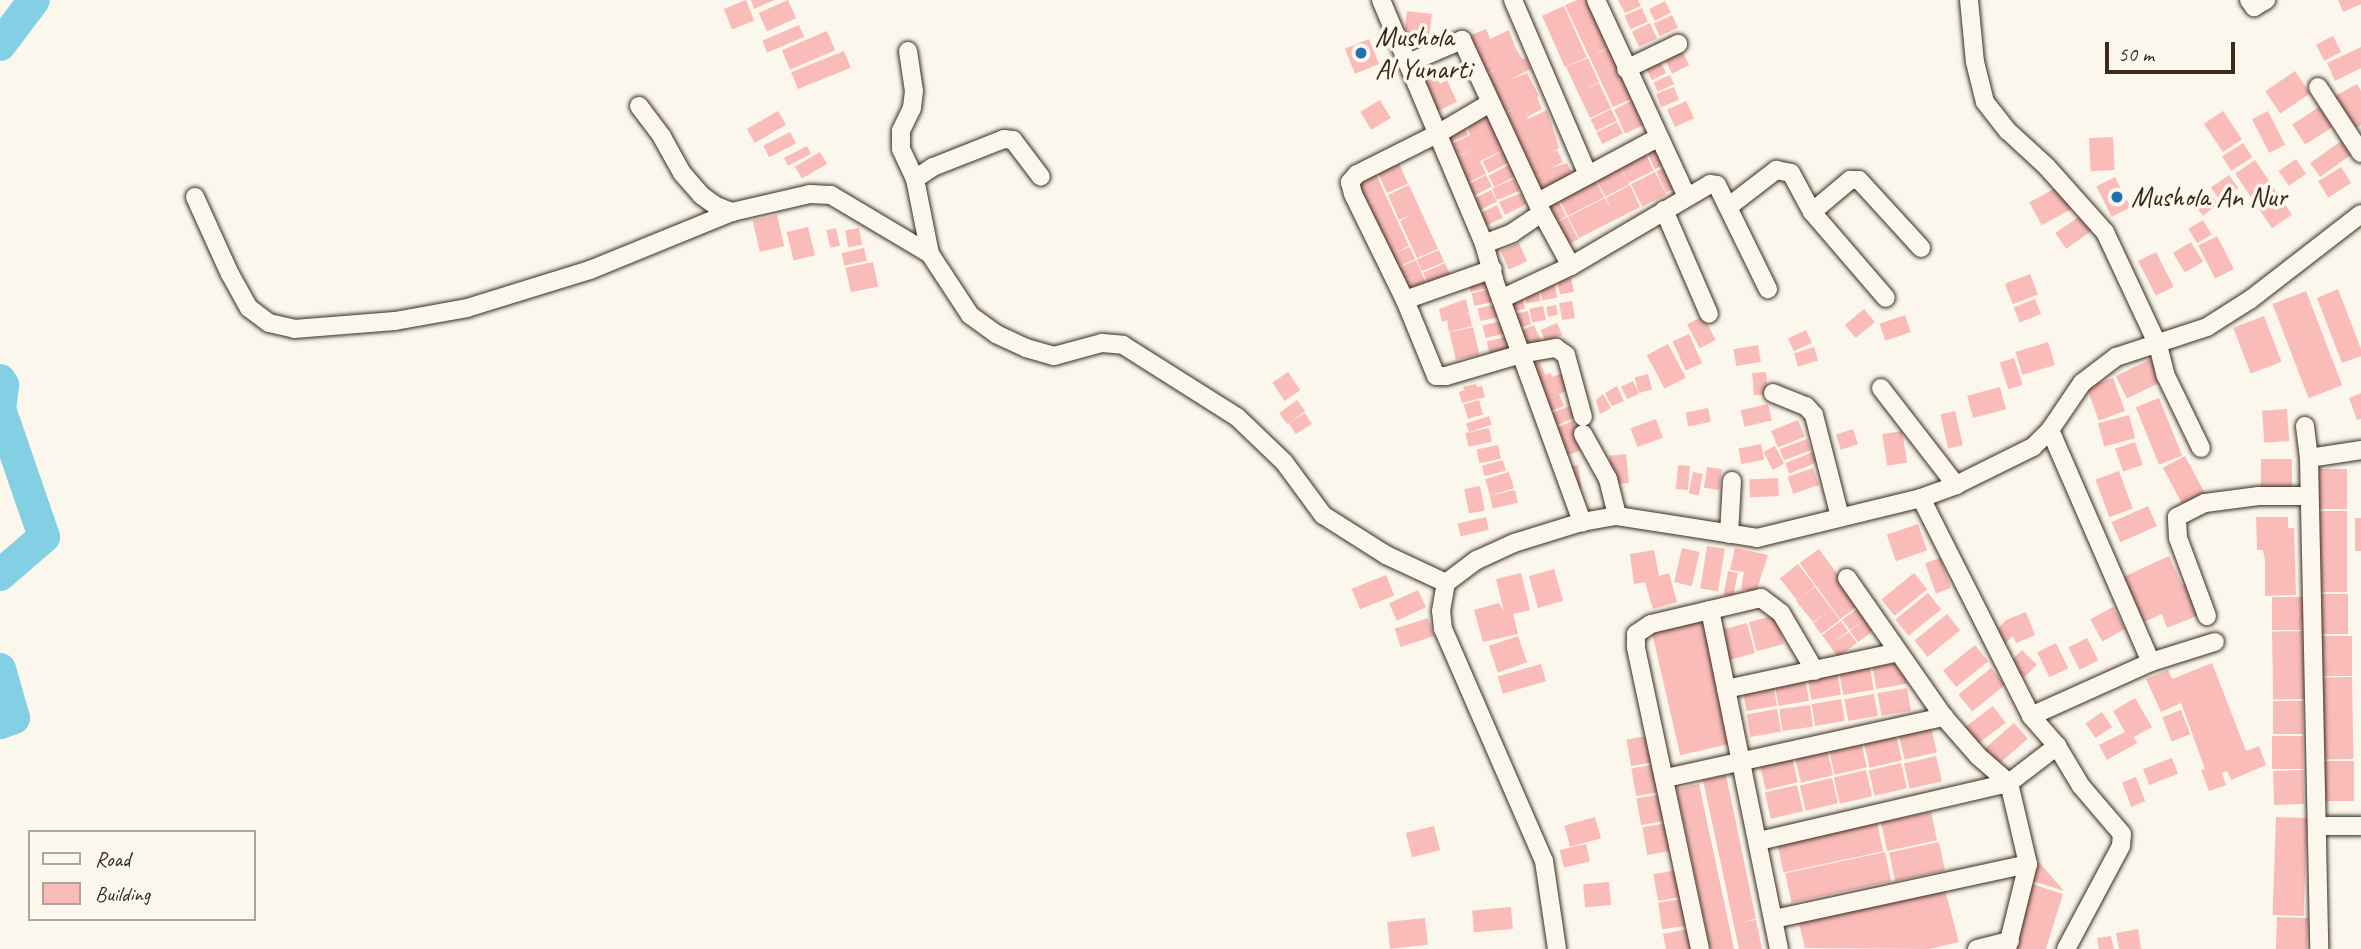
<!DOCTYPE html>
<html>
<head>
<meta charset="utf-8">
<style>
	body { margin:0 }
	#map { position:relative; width:2361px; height:949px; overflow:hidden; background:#fbf7ec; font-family:Caveat,sans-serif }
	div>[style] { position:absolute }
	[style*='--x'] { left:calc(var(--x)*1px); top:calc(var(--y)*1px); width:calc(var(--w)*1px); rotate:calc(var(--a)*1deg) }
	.river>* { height:32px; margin:-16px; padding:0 16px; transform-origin:16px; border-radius:16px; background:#83cfe3 }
	.building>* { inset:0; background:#f9bcb9; transform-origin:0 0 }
	.roads { filter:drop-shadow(0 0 2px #3b2a1e) drop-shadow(0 0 2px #3b2a1e) }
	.street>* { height:18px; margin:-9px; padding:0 9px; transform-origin:9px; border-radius:9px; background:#fbf7ec }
	.dots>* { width:19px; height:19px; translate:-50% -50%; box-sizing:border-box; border:4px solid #fbf7ec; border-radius:50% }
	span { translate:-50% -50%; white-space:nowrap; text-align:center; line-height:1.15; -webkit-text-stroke:7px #fbf7ec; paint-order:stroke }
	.poi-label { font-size:28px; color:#3b2a1e }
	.left { translate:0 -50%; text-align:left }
	.legend { position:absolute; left:28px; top:830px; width:228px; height:91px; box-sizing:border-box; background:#fbf7ec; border:2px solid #aea59a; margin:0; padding:9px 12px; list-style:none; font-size:21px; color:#3b2a1e }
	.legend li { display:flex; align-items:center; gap:14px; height:35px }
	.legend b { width:35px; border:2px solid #aea59a }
	.scale { position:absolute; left:2105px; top:42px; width:130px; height:32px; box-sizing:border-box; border:4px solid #3b2a1e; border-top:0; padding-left:9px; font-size:21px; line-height:24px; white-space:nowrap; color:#3b2a1e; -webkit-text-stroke:5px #fbf7ec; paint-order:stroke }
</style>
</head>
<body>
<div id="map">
	<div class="river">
		<i style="--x:0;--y:45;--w:56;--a:-52.9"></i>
		<i style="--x:0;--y:380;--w:6;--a:59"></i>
		<i style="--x:3;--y:385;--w:24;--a:97"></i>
		<i style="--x:0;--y:409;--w:135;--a:71"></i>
		<i style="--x:44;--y:537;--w:58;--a:139.2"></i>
		<i style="--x:0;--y:669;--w:51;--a:74.1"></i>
		<i style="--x:14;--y:718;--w:15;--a:160"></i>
	</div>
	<div class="building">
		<i style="left:746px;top:0;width:22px;height:24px;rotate:68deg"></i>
		<i style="clip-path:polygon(751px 0,775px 0,754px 9px)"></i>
		<i style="left:788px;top:0;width:20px;height:32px;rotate:66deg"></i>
		<i style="clip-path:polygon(1577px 0,1589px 0,1610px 46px,1594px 55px,1611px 47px,1634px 98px,1613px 107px,1565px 5px)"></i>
		<i style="clip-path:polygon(1618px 0,1638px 0,1641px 6px,1625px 13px)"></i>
		<i style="clip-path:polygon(2338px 0,2361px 0,2361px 4px,2343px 12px)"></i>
		<i style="left:1665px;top:1px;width:13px;height:18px;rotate:63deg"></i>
		<i style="left:1564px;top:6px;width:56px;height:24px;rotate:66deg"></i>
		<i style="left:1642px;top:8px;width:15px;height:19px;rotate:67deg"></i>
		<i style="left:1407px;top:11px;width:25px;height:22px;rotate:7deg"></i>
		<i style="left:1672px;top:15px;width:14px;height:20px;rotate:65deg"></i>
		<i style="left:1650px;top:23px;width:17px;height:20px;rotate:65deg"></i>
		<i style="left:799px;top:25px;width:13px;height:40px;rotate:67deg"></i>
		<i style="clip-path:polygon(1486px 29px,1490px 39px,1509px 30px,1515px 47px,1522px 59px,1526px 58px,1531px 69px,1509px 80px,1527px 73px,1539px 96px,1537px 97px,1542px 109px,1527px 117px,1528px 119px,1547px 110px,1559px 148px,1550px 153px,1557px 150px,1563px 162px,1551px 168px,1567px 163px,1573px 175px,1536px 192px,1530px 180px,1545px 172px,1530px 179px,1524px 167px,1536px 160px,1524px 166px,1500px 116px,1516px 108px,1499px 115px,1482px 77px,1500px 67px,1482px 76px,1464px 38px)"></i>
		<i style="left:827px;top:31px;width:21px;height:49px;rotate:67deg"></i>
		<i style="left:2333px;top:36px;width:18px;height:19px;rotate:63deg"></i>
		<i style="left:1369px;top:39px;width:27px;height:26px;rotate:68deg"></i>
		<i style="clip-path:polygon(2361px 47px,2361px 68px,2335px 81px,2327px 63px)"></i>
		<i style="left:1681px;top:49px;width:18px;height:19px;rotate:63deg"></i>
		<i style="left:844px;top:51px;width:18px;height:57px;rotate:68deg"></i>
		<i style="left:1658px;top:57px;width:18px;height:16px;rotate:63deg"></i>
		<i style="clip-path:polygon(1588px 58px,1599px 82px,1585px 89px,1599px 83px,1611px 108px,1590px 118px,1566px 67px)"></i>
		<i style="clip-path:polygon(1427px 70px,1432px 80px,1437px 78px,1440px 84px,1447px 80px,1457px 102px,1434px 113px,1415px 76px)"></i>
		<i style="left:2295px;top:71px;width:27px;height:36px;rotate:56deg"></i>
		<i style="left:1670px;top:75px;width:10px;height:18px;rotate:66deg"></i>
		<i style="clip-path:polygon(2357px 84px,2361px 91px,2361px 125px,2354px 129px,2335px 96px)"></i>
		<i style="left:1674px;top:87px;width:14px;height:19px;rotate:69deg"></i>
		<i style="left:1634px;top:99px;width:13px;height:23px;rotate:61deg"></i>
		<i style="left:1380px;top:100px;width:21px;height:23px;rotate:59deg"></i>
		<i style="left:1686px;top:101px;width:19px;height:21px;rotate:65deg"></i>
		<i style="left:2319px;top:107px;width:24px;height:32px;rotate:57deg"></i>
		<i style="left:1611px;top:109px;width:13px;height:23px;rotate:63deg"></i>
		<i style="left:778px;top:111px;width:16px;height:36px;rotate:60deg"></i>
		<i style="left:1640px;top:111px;width:14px;height:23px;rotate:65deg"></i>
		<i style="left:2223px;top:111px;width:34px;height:23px;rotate:56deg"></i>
		<i style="left:2268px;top:111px;width:38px;height:18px;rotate:63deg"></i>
		<i style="clip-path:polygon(1486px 113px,1504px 150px,1480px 161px,1486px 174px,1465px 184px,1455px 158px,1477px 148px,1455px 157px,1449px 145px,1470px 135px,1465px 123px)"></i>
		<i style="left:1617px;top:122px;width:13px;height:23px;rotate:63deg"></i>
		<i style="left:1463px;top:123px;width:13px;height:24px;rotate:67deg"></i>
		<i style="left:790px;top:132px;width:13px;height:30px;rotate:63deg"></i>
		<i style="left:2113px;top:137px;width:33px;height:24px;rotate:87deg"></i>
		<i style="left:2341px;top:141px;width:17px;height:38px;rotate:54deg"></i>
		<i style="left:1657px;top:143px;width:23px;height:13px;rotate:65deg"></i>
		<i style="left:2243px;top:143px;width:17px;height:25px;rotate:57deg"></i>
		<i style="left:807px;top:146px;width:9px;height:26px;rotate:63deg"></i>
		<i style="left:1644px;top:150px;width:23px;height:28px;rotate:65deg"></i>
		<i style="left:1503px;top:151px;width:13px;height:23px;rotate:63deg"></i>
		<i style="left:820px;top:152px;width:14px;height:29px;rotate:60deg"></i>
		<i style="left:1397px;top:159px;width:27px;height:23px;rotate:66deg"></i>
		<i style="left:2296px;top:159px;width:18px;height:21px;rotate:56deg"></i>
		<i style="left:2255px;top:160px;width:66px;height:24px;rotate:56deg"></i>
		<i style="left:1618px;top:163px;width:24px;height:27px;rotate:62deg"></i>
		<i style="left:1509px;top:165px;width:13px;height:23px;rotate:63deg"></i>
		<i style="left:1668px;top:166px;width:23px;height:13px;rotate:65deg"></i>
		<i style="left:2341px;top:167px;width:19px;height:27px;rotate:58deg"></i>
		<i style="clip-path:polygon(1374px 170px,1409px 246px,1396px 252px,1410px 247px,1415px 259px,1394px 269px,1365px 206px,1379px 199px,1364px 205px,1353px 180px)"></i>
		<i style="left:1655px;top:172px;width:25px;height:27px;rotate:63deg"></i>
		<i style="left:1486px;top:175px;width:13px;height:23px;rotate:63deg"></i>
		<i style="left:1593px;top:175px;width:25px;height:41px;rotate:63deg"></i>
		<i style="left:2229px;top:175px;width:16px;height:22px;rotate:55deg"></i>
		<i style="left:2115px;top:177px;width:34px;height:21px;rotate:63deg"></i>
		<i style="left:1514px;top:179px;width:13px;height:24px;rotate:67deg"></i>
		<i style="clip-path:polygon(1409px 185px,1438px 249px,1417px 258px,1400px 221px,1413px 214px,1399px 220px,1388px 195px)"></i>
		<i style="clip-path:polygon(1630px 185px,1640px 207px,1579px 238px,1568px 217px,1605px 198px,1613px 212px,1606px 198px)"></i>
		<i style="left:2059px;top:186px;width:26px;height:34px;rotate:61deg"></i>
		<i style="left:1491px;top:190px;width:13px;height:24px;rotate:63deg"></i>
		<i style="clip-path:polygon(1521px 193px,1526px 204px,1505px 215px,1499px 202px)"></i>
		<i style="left:2209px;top:193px;width:14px;height:19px;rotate:51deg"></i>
		<i style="left:1555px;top:195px;width:24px;height:12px;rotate:62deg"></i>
		<i style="left:1497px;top:205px;width:14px;height:23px;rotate:65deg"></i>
		<i style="left:2084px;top:213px;width:19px;height:35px;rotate:55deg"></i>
		<i style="left:777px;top:215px;width:32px;height:25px;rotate:77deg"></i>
		<i style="left:1567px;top:217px;width:25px;height:14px;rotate:63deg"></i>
		<i style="left:2203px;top:220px;width:17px;height:17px;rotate:59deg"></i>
		<i style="left:808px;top:227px;width:29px;height:22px;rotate:76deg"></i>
		<i style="left:836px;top:228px;width:18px;height:10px;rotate:77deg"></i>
		<i style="left:859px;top:228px;width:17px;height:14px;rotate:80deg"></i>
		<i style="left:2217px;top:236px;width:37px;height:21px;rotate:63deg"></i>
		<i style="left:2191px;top:242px;width:23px;height:21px;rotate:59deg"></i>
		<i style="left:1519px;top:243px;width:20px;height:20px;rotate:66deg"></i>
		<i style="left:864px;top:248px;width:13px;height:23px;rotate:77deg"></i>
		<i style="left:1439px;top:250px;width:13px;height:24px;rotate:67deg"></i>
		<i style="left:2156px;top:252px;width:39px;height:20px;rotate:63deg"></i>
		<i style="clip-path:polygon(1416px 260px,1427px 285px,1406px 295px,1400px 283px,1415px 276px,1400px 282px,1394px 270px)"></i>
		<i style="left:873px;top:262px;width:25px;height:28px;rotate:78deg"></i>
		<i style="left:1445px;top:263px;width:12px;height:24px;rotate:66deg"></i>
		<i style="left:1491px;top:274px;width:13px;height:24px;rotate:77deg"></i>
		<i style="left:2030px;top:274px;width:22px;height:27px;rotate:69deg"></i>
		<i style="left:1571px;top:278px;width:14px;height:14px;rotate:78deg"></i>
		<i style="left:1554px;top:282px;width:16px;height:15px;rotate:79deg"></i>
		<i style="left:1538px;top:286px;width:15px;height:15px;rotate:79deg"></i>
		<i style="left:1495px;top:288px;width:13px;height:24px;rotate:77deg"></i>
		<i style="clip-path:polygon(2338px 289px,2361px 349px,2361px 356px,2342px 363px,2317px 298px)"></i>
		<i style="left:2306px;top:291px;width:101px;height:36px;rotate:69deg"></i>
		<i style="left:1522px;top:294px;width:15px;height:15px;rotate:79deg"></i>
		<i style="clip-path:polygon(1466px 299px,1469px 312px,1464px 315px,1469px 313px,1472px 326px,1449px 332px,1447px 320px,1442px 322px,1439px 309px)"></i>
		<i style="left:2035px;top:299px;width:16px;height:23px;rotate:68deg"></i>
		<i style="left:1572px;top:301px;width:17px;height:13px;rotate:80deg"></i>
		<i style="left:1501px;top:303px;width:13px;height:24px;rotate:77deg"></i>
		<i style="left:1556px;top:305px;width:10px;height:10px;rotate:79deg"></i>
		<i style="left:1543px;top:306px;width:14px;height:14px;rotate:78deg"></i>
		<i style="left:1864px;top:309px;width:17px;height:25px;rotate:50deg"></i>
		<i style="left:1528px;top:311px;width:14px;height:16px;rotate:78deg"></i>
		<i style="left:1905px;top:315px;width:18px;height:27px;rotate:71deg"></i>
		<i style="left:1703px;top:316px;width:27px;height:18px;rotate:62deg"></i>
		<i style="left:2264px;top:316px;width:49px;height:33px;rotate:69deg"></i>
		<i style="left:1506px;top:320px;width:13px;height:24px;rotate:77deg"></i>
		<i style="left:1557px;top:323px;width:13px;height:18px;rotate:67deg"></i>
		<i style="left:1534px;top:325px;width:17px;height:20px;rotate:66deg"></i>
		<i style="left:1473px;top:327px;width:28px;height:24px;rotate:77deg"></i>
		<i style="left:1806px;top:330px;width:14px;height:20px;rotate:65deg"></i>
		<i style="left:1689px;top:334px;width:32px;height:18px;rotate:66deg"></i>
		<i style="left:1510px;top:336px;width:13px;height:24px;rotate:77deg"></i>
		<i style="left:2048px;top:342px;width:24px;height:34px;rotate:73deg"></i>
		<i style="left:1668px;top:344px;width:38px;height:24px;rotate:62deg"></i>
		<i style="left:1758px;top:345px;width:17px;height:25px;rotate:80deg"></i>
		<i style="left:1814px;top:347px;width:14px;height:21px;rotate:73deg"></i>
		<i style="left:2014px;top:358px;width:28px;height:15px;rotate:72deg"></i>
		<i style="left:2151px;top:359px;width:25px;height:39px;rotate:64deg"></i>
		<i style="clip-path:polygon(1540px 362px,1545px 375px,1551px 373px,1552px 377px,1563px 373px,1568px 390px,1559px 394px,1564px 406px,1548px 412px,1538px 396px,1548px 389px,1537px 394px,1527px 367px)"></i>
		<i style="left:1288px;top:372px;width:22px;height:19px;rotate:56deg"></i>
		<i style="left:1766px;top:372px;width:22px;height:14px;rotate:85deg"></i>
		<i style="left:1648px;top:374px;width:16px;height:14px;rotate:75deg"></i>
		<i style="left:2113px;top:378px;width:35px;height:28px;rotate:70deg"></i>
		<i style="left:1633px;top:381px;width:14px;height:13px;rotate:65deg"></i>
		<i style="clip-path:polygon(1476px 384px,1477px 387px,1482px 386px,1485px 397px,1462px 403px,1459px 392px,1465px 390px,1463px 387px)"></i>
		<i style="clip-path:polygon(1617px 386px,1624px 401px,1612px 406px,1605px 393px)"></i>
		<i style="left:2000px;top:387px;width:23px;height:34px;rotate:75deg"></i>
		<i style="clip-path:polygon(2361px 393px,2361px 419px,2357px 420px,2349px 398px)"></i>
		<i style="clip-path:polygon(1603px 394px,1611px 408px,1600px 414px,1596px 400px)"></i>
		<i style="left:2159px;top:398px;width:62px;height:25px;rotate:68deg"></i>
		<i style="left:1297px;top:400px;width:14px;height:22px;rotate:54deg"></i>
		<i style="left:1479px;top:400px;width:15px;height:16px;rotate:74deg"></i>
		<i style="left:1768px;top:404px;width:17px;height:28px;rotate:77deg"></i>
		<i style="left:1569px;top:406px;width:13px;height:27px;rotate:67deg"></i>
		<i style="left:1708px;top:408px;width:14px;height:23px;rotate:78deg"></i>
		<i style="left:2287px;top:409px;width:32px;height:25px;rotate:86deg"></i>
		<i style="left:1955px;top:411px;width:35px;height:15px;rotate:77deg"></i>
		<i style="left:1305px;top:413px;width:13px;height:19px;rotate:58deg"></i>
		<i style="left:2129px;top:415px;width:24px;height:32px;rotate:75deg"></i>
		<i style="left:1489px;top:416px;width:9px;height:24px;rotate:72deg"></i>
		<i style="left:1656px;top:419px;width:20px;height:27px;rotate:70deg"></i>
		<i style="left:1798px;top:420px;width:18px;height:29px;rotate:68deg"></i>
		<i style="left:1573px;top:421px;width:30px;height:28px;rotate:69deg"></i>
		<i style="left:1489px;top:428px;width:14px;height:24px;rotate:78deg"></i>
		<i style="left:1853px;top:429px;width:16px;height:18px;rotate:72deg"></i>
		<i style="left:1902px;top:431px;width:32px;height:20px;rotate:81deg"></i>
		<i style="left:1807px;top:439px;width:12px;height:29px;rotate:70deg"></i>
		<i style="left:2135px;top:442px;width:24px;height:21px;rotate:71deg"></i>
		<i style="left:1761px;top:444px;width:16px;height:23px;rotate:79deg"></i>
		<i style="left:1498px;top:445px;width:14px;height:22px;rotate:78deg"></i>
		<i style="left:1775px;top:446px;width:20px;height:13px;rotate:63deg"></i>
		<i style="left:1813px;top:452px;width:11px;height:30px;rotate:68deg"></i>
		<i style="left:1626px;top:454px;width:29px;height:17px;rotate:84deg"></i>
		<i style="left:2185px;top:456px;width:43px;height:25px;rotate:62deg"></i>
		<i style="left:2261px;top:459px;width:31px;height:33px"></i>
		<i style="left:1503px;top:460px;width:11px;height:22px;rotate:75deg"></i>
		<i style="left:1578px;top:465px;width:24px;height:17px;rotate:81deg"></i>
		<i style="left:1678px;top:465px;width:12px;height:24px;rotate:5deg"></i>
		<i style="left:1707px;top:467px;width:15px;height:21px;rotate:8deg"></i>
		<i style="left:1813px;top:468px;width:18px;height:27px;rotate:71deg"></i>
		<i style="left:2314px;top:469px;width:33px;height:40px"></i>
		<i style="left:2119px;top:471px;width:40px;height:25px;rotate:70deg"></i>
		<i style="left:1509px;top:472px;width:17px;height:25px;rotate:73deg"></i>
		<i style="left:1693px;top:472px;width:10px;height:22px;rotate:11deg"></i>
		<i style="left:1778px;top:478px;width:18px;height:29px;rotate:87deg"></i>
		<i style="left:1480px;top:486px;width:25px;height:16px;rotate:79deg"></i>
		<i style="left:1515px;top:490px;width:13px;height:26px;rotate:77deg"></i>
		<i style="left:2148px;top:506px;width:22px;height:40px;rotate:66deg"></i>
		<i style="left:2314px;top:511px;width:33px;height:81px"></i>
		<i style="left:1486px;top:517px;width:13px;height:29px;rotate:77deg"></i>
		<i style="clip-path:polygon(2256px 517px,2288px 517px,2288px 528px,2294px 528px,2296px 595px,2265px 596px,2265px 561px,2263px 550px,2257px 550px)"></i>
		<i style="left:2355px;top:518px;width:6px;height:33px"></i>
		<i style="left:1918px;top:524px;width:28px;height:33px;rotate:71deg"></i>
		<i style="left:1707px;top:546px;width:18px;height:43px;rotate:9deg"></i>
		<i style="left:1682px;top:548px;width:18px;height:35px;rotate:13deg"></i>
		<i style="clip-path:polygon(1735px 548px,1768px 555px,1756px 592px,1741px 589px,1744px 572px,1730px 570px)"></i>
		<i style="left:1819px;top:549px;width:69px;height:24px;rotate:54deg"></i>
		<i style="clip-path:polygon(1654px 550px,1659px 576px,1669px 573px,1677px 602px,1653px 609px,1645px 582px,1634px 584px,1630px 554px)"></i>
		<i style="clip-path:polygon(2169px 556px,2182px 585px,2191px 581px,2204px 613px,2167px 628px,2162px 614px,2144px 622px,2123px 577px)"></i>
		<i style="left:1940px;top:558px;width:32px;height:16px;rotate:70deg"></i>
		<i style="left:1798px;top:564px;width:28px;height:23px;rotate:52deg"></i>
		<i style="left:1554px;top:569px;width:33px;height:26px;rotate:74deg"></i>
		<i style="left:1728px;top:571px;width:10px;height:24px;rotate:11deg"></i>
		<i style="clip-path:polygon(1521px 573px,1530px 610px,1513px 614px,1518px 634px,1483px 642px,1474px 610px,1499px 603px,1504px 612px,1496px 579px)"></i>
		<i style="left:1914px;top:573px;width:21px;height:42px;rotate:51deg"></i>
		<i style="left:1386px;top:575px;width:22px;height:37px;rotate:68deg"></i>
		<i style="clip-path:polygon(1815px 587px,1840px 620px,1821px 634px,1813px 623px,1828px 612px,1813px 622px,1796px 601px)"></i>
		<i style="left:1418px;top:590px;width:19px;height:32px;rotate:65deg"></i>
		<i style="left:1928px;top:593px;width:21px;height:42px;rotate:51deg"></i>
		<i style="left:2316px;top:594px;width:32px;height:40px"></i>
		<i style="left:2272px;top:597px;width:31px;height:33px"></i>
		<i style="clip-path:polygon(1861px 606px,1877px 628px,1858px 642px,1850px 631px,1865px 620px,1850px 630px,1842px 620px)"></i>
		<i style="left:2113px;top:607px;width:25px;height:26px;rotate:61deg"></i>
		<i style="clip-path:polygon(2026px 612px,2035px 635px,2016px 643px,2013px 636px,2003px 645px,1993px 634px,2006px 620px)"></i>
		<i style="left:1701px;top:614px;width:133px;height:52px;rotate:77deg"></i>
		<i style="left:1947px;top:614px;width:21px;height:42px;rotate:51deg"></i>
		<i style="left:1776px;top:615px;width:30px;height:28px;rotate:75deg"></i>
		<i style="left:1428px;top:618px;width:19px;height:35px;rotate:72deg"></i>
		<i style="clip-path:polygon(1841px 621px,1848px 631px,1833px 643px,1849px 632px,1857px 643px,1838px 657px,1822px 635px)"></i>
		<i style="left:1747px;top:623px;width:31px;height:27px;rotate:75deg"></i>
		<i style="left:2303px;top:631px;width:68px;height:31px;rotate:89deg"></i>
		<i style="left:1518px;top:636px;width:28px;height:31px;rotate:71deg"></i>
		<i style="left:2320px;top:636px;width:32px;height:40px"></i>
		<i style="left:2087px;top:638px;width:25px;height:21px;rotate:63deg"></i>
		<i style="left:2056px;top:643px;width:28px;height:21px;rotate:64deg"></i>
		<i style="left:1975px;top:645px;width:21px;height:41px;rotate:51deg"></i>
		<i style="left:2022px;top:650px;width:21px;height:18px;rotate:45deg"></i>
		<i style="left:1903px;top:662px;width:22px;height:31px;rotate:80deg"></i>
		<i style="clip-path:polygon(2212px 663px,2246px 751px,2259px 746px,2266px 765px,2231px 780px,2227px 771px,2222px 773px,2226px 785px,2209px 791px,2201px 770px,2205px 769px,2181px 703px,2161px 712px,2146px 679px,2168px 670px,2172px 679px)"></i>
		<i style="left:1541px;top:664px;width:18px;height:45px;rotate:74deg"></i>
		<i style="left:1870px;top:668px;width:22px;height:31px;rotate:80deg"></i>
		<i style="left:1991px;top:668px;width:22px;height:42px;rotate:51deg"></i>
		<i style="left:1837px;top:672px;width:23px;height:30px;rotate:80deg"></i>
		<i style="left:2352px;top:677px;width:82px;height:32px;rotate:89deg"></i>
		<i style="left:1805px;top:678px;width:23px;height:31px;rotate:80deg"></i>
		<i style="left:1773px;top:683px;width:23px;height:31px;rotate:80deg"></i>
		<i style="left:1907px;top:688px;width:23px;height:30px;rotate:80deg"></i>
		<i style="left:1874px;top:694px;width:22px;height:30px;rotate:80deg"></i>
		<i style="clip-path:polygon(2135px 698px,2152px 727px,2134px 737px,2137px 743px,2107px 760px,2099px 745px,2125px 732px,2113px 711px)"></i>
		<i style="left:1841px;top:699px;width:22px;height:30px;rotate:80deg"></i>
		<i style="left:2273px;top:701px;width:30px;height:33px"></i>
		<i style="left:1810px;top:705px;width:22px;height:31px;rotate:82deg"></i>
		<i style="left:1993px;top:706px;width:21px;height:42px;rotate:53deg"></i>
		<i style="left:1777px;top:709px;width:23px;height:31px;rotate:80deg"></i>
		<i style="left:2181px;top:710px;width:26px;height:20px;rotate:69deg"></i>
		<i style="left:2102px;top:712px;width:18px;height:20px;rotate:56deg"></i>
		<i style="left:2014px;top:723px;width:21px;height:41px;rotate:49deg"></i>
		<i style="left:1931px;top:727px;width:26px;height:33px;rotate:77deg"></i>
		<i style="left:1652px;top:735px;width:27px;height:26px;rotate:80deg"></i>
		<i style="left:1896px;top:735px;width:26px;height:33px;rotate:77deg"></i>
		<i style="left:2272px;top:736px;width:31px;height:33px"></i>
		<i style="left:1861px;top:742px;width:26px;height:33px;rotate:77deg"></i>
		<i style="left:1827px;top:749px;width:27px;height:33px;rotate:77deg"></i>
		<i style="left:1936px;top:756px;width:26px;height:33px;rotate:77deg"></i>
		<i style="left:1792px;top:757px;width:26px;height:33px;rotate:77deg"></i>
		<i style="left:2172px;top:758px;width:17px;height:31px;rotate:69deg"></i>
		<i style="left:2321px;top:761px;width:33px;height:40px"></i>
		<i style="left:1901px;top:763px;width:26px;height:33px;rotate:77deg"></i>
		<i style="left:1657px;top:764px;width:28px;height:26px;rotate:80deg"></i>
		<i style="left:1866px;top:770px;width:27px;height:33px;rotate:77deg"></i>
		<i style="left:2303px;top:770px;width:34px;height:30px;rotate:88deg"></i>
		<i style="clip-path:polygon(1726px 775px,1756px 919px,1740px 922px,1756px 920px,1762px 949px,1739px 949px,1703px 780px)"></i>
		<i style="left:2136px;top:777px;width:26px;height:15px;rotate:69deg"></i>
		<i style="left:1832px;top:778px;width:26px;height:33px;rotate:77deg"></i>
		<i style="left:1699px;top:784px;width:169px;height:23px;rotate:78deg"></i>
		<i style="left:1797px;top:785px;width:27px;height:33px;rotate:77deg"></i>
		<i style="left:1662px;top:794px;width:27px;height:26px;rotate:80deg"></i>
		<i style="left:1931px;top:812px;width:29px;height:51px;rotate:78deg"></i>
		<i style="left:1595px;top:817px;width:22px;height:32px;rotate:74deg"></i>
		<i style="left:2276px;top:817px;width:31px;height:98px;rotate:2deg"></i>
		<i style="left:1877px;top:822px;width:30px;height:102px;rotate:78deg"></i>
		<i style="left:1667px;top:823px;width:28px;height:25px;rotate:80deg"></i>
		<i style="left:1434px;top:826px;width:25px;height:29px;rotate:76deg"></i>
		<i style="left:1939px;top:842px;width:29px;height:51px;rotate:78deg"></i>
		<i style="left:1586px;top:844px;width:18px;height:27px;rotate:77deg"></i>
		<i style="left:1885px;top:852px;width:30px;height:102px;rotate:78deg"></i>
		<i style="clip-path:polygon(2039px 862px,2064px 891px,2033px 881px)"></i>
		<i style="left:1678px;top:870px;width:27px;height:25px;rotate:80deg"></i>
		<i style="left:1609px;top:882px;width:23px;height:26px;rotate:85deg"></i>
		<i style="clip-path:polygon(1943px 883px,1959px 942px,1929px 949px,1805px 948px,1798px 919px)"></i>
		<i style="clip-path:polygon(2032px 884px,2063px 894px,2057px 913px,2046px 949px,2012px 949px)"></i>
		<i style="left:1684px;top:899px;width:27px;height:26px;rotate:82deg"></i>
		<i style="left:1511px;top:907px;width:22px;height:39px;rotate:85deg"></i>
		<i style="left:2277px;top:917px;width:31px;height:32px;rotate:2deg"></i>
		<i style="left:1425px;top:918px;width:27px;height:38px;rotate:84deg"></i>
		<i style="clip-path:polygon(1688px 929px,1692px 949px,1666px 949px,1663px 934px)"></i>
		<i style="clip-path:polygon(2138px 929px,2141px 949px,2119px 949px,2116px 933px)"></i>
		<i style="clip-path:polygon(2111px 936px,2114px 949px,2099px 949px,2097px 938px)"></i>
	</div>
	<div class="roads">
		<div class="street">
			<i style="--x:1381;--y:0;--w:265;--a:67.1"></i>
			<i style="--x:1484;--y:244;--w:37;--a:74"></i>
			<i style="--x:1494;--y:280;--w:258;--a:70"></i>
			<i style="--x:1513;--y:0;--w:188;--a:66.8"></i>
			<i style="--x:1596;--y:0;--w:217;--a:65.2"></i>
			<i style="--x:1969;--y:0;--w:62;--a:84.5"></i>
			<i style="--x:1975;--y:62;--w:41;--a:76"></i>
			<i style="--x:1985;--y:102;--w:37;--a:52"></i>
			<i style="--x:2008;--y:131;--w:53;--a:42.7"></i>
			<i style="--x:2047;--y:167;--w:87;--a:48.3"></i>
			<i style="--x:2105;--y:232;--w:125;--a:64.9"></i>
			<i style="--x:2158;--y:345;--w:32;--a:76"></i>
			<i style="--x:2166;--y:376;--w:80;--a:64.1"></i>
			<i style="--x:2249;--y:0;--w:9;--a:54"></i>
			<i style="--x:2254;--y:7;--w:14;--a:-30"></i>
			<i style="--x:908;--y:51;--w:40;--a:81.5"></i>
			<i style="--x:914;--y:91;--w:17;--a:97"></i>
			<i style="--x:912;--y:108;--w:25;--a:116"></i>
			<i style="--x:901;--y:131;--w:18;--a:90"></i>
			<i style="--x:901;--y:149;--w:33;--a:65"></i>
			<i style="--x:1408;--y:63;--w:59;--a:-23.1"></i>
			<i style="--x:1462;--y:40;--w:191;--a:65.2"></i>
			<i style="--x:1542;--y:213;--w:60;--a:61.3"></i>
			<i style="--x:1626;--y:69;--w:58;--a:-25.7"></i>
			<i style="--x:2318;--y:87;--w:79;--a:56.9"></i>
			<i style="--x:1490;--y:103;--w:59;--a:149.5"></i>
			<i style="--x:1439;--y:133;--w:92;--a:153.4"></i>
			<i style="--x:1357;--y:174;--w:11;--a:131"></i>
			<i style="--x:1350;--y:182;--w:12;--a:76"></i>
			<i style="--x:1353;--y:194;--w:118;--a:63.9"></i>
			<i style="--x:1405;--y:300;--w:82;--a:67.8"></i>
			<i style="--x:1436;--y:376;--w:10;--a:0"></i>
			<i style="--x:1446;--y:376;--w:78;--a:-16.3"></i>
			<i style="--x:1521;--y:354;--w:36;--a:-10"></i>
			<i style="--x:1556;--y:348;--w:12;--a:35"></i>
			<i style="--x:1566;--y:355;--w:64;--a:74.7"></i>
			<i style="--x:639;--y:106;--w:39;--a:53"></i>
			<i style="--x:662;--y:137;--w:41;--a:60.9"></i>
			<i style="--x:682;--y:173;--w:29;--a:49"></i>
			<i style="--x:701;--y:195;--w:19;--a:36"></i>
			<i style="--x:716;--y:206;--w:17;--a:21"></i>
			<i style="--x:732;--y:212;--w:80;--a:-13"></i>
			<i style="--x:810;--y:194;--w:21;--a:3"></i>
			<i style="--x:831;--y:195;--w:115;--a:30.8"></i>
			<i style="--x:930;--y:254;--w:73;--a:56.7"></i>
			<i style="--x:970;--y:315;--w:32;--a:36"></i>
			<i style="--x:996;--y:334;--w:33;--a:25"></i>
			<i style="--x:1026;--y:348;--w:29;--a:16"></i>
			<i style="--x:1054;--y:356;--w:50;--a:-15.2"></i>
			<i style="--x:1102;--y:343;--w:21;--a:5"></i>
			<i style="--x:1123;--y:345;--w:135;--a:32.3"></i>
			<i style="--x:1237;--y:417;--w:65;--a:43.8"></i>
			<i style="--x:1284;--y:462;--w:66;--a:53.7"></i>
			<i style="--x:1323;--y:515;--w:75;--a:32.4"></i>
			<i style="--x:1386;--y:555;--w:66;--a:25"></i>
			<i style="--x:195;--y:197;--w:85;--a:65.6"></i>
			<i style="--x:230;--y:274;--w:39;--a:61"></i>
			<i style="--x:249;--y:308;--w:25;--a:37"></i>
			<i style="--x:269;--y:323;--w:26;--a:13"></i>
			<i style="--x:294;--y:329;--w:101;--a:-4.5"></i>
			<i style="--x:395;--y:321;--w:73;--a:-10.2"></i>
			<i style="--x:467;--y:308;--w:129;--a:-17.2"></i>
			<i style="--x:590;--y:270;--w:153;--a:-22.2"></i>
			<i style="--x:1538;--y:202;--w:137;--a:-28.2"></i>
			<i style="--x:1728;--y:207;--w:61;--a:-37.6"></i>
			<i style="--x:1776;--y:170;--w:15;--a:11"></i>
			<i style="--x:1791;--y:173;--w:44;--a:61.7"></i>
			<i style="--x:1812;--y:212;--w:50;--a:-40.1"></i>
			<i style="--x:1850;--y:180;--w:9;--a:0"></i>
			<i style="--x:1859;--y:180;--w:92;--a:47.6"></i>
			<i style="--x:1664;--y:210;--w:113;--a:66.6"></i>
			<i style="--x:1812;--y:212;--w:113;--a:49.3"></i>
			<i style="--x:1484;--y:244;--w:30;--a:-21"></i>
			<i style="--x:1512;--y:233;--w:36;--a:-34"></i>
			<i style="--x:930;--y:254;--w:76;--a:-101.3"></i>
			<i style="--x:915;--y:179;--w:22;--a:-34"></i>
			<i style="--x:933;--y:167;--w:76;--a:-21.5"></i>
			<i style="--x:1004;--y:139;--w:9;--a:6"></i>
			<i style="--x:1013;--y:140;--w:46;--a:52.9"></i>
			<i style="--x:1501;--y:299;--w:77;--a:-25.2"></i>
			<i style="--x:1571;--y:266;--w:161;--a:-30.5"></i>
			<i style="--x:1710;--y:184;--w:7;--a:8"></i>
			<i style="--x:1717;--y:185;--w:116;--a:63.9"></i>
			<i style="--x:1405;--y:300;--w:93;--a:-19.4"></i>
			<i style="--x:1881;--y:388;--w:123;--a:52.3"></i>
			<i style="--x:1773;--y:393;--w:35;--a:22"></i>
			<i style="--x:1806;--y:406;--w:12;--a:48"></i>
			<i style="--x:1814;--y:415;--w:105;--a:75.7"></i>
			<i style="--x:2305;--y:426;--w:32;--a:83"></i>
			<i style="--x:2309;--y:458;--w:491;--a:88.8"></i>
			<i style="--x:2050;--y:430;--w:253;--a:66.5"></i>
			<i style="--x:1583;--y:434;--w:51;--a:60.9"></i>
			<i style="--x:1608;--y:479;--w:38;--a:76"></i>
			<i style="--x:2309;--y:458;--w:53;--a:-8.7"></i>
			<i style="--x:1921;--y:498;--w:244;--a:63.2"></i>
			<i style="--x:2031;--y:716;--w:40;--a:49"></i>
			<i style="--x:2057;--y:746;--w:47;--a:59"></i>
			<i style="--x:2081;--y:786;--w:63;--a:49.5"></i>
			<i style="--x:2122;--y:834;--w:12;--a:95"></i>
			<i style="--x:2121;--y:846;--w:117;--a:118.1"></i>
			<i style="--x:1729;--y:534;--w:53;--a:-86.8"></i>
			<i style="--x:1847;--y:578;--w:169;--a:55.1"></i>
			<i style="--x:1944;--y:717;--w:52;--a:48.9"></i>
			<i style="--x:1978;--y:756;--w:41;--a:41.1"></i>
			<i style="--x:2009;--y:783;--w:83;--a:76.8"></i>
			<i style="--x:2028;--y:864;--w:88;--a:103.9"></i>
			<i style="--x:1710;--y:610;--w:346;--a:78.5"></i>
			<i style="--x:2207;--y:616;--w:83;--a:-110.4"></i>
			<i style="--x:2178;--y:538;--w:21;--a:-93"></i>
			<i style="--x:2177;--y:517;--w:31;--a:-27"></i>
			<i style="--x:2205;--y:503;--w:54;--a:-7.4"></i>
			<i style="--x:2259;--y:496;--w:50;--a:0"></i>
			<i style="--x:1726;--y:689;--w:176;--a:-12.1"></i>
			<i style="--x:2031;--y:716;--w:132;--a:-24.2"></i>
			<i style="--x:2151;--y:662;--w:67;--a:-17.4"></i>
			<i style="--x:1666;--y:778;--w:285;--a:-12.4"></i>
			<i style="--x:2317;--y:826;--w:44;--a:0"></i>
			<i style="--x:1759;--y:841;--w:257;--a:-13.1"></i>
			<i style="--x:2009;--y:783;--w:61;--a:-37.6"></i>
			<i style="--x:1774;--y:919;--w:260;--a:-12.2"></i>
			<i style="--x:1557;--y:949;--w:89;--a:-98.4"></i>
			<i style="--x:1544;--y:861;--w:253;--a:-113.5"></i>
			<i style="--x:1443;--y:629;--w:18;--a:-96"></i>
			<i style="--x:1441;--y:611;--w:28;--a:-80"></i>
			<i style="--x:1446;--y:583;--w:39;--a:-37"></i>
			<i style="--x:1477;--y:560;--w:41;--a:-24.7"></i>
			<i style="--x:1514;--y:543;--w:71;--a:-17.2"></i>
			<i style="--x:1582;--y:522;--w:36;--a:-10"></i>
			<i style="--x:1617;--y:516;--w:142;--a:8.9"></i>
			<i style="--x:1757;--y:538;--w:169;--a:-13.7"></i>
			<i style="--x:1921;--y:498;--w:37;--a:-20"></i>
			<i style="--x:1956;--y:485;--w:86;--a:-26.3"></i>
			<i style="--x:2033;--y:447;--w:24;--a:-45"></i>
			<i style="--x:2050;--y:430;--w:57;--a:-55.8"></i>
			<i style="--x:2082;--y:383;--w:43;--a:-37.4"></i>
			<i style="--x:2116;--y:357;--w:96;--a:-18.2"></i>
			<i style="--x:2207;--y:327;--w:52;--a:-32.5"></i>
			<i style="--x:2251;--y:299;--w:139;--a:-37.7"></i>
			<i style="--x:1700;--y:949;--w:309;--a:-102"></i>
			<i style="--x:1636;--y:647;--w:13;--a:-90"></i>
			<i style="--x:1636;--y:634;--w:18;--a:-34"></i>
			<i style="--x:1651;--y:624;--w:113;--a:-13.3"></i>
			<i style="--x:1761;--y:598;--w:25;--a:37"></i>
			<i style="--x:1781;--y:613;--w:67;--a:59.6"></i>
			<i style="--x:1977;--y:949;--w:34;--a:-14"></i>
		</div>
	</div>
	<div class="dots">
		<i style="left:1361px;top:53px;background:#1f6fb2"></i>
		<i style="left:2117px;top:197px;background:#1f6fb2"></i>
	</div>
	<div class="poi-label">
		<span class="left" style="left:1375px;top:53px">Mushola<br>Al Yunarti</span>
		<span class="left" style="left:2131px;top:197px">Mushola An Nur</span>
	</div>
	<ul class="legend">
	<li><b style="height:9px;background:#fbf7ec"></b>Road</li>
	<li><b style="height:19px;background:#f9bcb9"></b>Building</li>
	</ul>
	<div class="scale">50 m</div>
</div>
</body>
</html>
